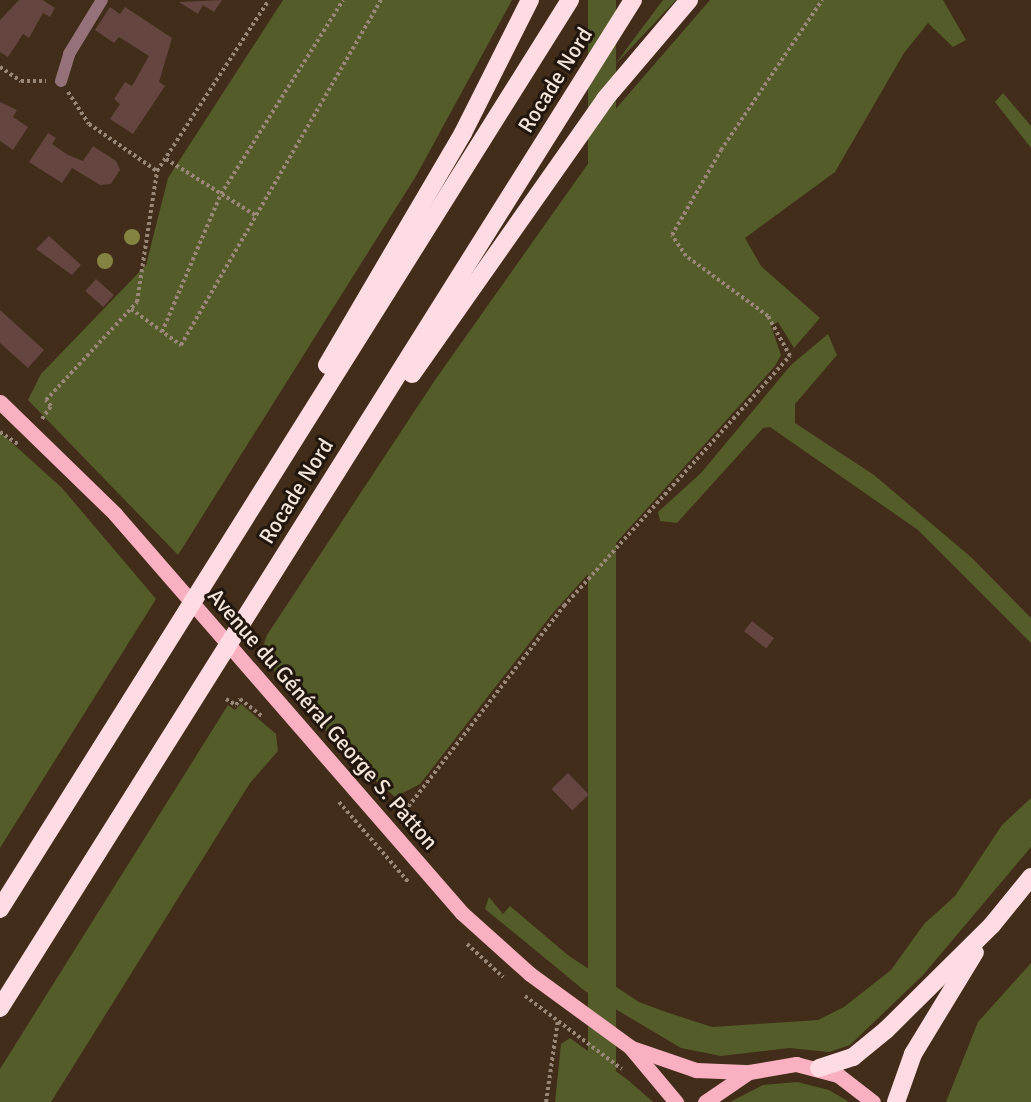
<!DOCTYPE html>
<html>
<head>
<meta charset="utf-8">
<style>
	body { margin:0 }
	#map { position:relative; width:1031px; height:1102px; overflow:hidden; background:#412d19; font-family:Signika,sans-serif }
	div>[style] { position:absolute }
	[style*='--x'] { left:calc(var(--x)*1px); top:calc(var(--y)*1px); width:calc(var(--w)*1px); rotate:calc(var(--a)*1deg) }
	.green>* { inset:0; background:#545c29; transform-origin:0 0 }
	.building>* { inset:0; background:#644540; transform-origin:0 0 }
	.path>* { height:4px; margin-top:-2px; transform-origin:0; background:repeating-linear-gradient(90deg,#998878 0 3px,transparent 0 6px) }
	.street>* { height:12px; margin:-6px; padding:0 6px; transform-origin:6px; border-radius:6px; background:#95727a }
	.primary>* { height:15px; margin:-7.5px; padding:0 7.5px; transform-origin:7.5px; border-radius:7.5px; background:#f9b1c2 }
	.highway>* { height:18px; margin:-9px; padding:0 9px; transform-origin:9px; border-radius:9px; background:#ffdbe3 }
	.trees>* { width:16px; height:16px; margin:-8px; border-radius:50%; background:#848341 }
	span { translate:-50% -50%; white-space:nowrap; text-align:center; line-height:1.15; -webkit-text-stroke:6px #21170f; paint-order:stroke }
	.street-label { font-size:22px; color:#f4e6da }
</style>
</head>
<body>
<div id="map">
	<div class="green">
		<i style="clip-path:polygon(283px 0,512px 0,416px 176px,178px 555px,28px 400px,41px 374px,146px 265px,168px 178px)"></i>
		<i style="left:588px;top:0;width:28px;height:1107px"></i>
		<i style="clip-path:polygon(663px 0,676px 0,615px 65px,630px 44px)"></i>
		<i style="clip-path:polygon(710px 0,943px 0,966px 40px,953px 47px,928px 23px,904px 53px,835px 172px,745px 238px,761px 266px,820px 318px,794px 348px,778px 322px,771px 326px,781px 355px,775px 366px,552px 614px,420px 784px,395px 797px,352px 760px,283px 684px,261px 652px,267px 635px,435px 380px,614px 127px,607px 119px)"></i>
		<i style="clip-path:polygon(1003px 93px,1031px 126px,1031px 148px,995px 102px)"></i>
		<i style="clip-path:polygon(828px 334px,837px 355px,795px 404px,795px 423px,874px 475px,972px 558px,1031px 618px,1031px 643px,918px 530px,770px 427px,763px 428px,677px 523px,660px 521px,658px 512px,701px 473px,791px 365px)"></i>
		<i style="clip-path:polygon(0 432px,62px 488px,156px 599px,0 848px)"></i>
		<i style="clip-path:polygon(241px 704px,276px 734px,278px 751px,250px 783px,51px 1102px,0 1102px,0 1069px,228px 705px,235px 710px)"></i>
		<i style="clip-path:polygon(1031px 798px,1031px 847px,923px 975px,850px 1045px,829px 1052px,789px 1048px,721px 1056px,681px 1048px,585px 991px,485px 909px,489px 897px,503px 914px,510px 906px,569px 956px,639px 1002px,666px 1012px,712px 1027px,818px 1020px,844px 1007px,891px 970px,924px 924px,955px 896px,1002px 825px)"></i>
		<i style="clip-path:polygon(1031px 963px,1031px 1102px,946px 1102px,978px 1022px)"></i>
		<i style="clip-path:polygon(570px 1038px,628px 1080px,653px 1102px,555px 1102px,561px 1044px)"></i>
		<i style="clip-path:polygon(797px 1082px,829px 1090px,849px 1102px,730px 1102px,763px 1085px)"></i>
	</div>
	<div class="building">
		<i style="clip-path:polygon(19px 0,43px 0,55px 8px,50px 17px,43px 13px,29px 38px,23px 34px,8px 57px,0 52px,0 20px)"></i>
		<i style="clip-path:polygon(222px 0,214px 12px,203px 5px,198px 14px,179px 2px)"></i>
		<i style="clip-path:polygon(110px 7px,120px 14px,125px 7px,172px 38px,159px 82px,165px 86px,133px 134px,110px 119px,120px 104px,114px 99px,125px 82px,132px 86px,149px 56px,119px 37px,114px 43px,95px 30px)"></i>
		<i style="clip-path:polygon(0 102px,17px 110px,13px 117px,28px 127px,13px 150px,0 141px)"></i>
		<i style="clip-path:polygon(48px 133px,56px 138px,52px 144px,68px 155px,83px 161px,93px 146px,116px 161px,120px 170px,111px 184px,100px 185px,72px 168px,62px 183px,29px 162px)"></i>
		<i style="clip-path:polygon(49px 236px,81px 265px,72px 275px,36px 249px)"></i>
		<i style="left:96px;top:279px;width:24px;height:16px;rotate:42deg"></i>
		<i style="clip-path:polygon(0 310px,44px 350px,28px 368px,0 343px)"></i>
		<i style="left:752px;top:621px;width:28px;height:13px;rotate:38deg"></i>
		<i style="left:568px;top:773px;width:30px;height:23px;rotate:46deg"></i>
	</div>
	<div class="path">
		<i style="--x:0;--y:67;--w:25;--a:34"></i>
		<i style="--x:21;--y:81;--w:25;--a:0"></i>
		<i style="--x:68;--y:92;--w:38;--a:57"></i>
		<i style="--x:89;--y:124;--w:83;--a:34.7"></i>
		<i style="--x:166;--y:159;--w:105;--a:32.2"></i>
		<i style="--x:131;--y:309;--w:62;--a:35.8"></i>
		<i style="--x:181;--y:345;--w:399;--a:-59.9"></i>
		<i style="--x:162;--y:332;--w:150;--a:-66.9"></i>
		<i style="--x:221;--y:194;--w:229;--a:-57.8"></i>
		<i style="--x:42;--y:419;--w:16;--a:-55"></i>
		<i style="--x:51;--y:406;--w:8;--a:-130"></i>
		<i style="--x:46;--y:400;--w:134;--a:-47.1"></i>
		<i style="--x:137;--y:302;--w:133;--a:-81.3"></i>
		<i style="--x:157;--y:171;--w:204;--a:-56.8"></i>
		<i style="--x:0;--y:432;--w:22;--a:34"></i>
		<i style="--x:226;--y:699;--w:12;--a:31"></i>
		<i style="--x:236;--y:705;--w:7;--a:-56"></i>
		<i style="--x:240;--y:699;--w:28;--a:38"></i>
		<i style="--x:339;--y:802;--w:108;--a:49.1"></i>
		<i style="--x:401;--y:816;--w:266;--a:-52.2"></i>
		<i style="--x:564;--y:606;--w:337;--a:-47.9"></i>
		<i style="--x:790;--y:356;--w:46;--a:-118.8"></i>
		<i style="--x:768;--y:316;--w:102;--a:-143.8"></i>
		<i style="--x:686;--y:256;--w:25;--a:-124"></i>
		<i style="--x:672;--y:235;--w:98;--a:-60"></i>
		<i style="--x:721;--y:150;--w:181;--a:-56"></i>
		<i style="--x:467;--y:944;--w:49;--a:42.5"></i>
		<i style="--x:525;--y:996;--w:121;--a:37"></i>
		<i style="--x:546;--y:1102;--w:83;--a:-81.7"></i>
	</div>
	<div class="street">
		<i style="--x:61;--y:81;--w:28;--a:-73"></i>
		<i style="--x:69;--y:54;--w:63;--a:-58.6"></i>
	</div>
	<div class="primary">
		<i style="--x:0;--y:402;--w:161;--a:44.2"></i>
		<i style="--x:115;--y:514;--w:529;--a:48.99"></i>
		<i style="--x:462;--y:913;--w:91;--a:41.9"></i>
		<i style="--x:530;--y:974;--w:124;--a:36.1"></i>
		<i style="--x:630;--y:1047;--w:72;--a:50.1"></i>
		<i style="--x:632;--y:1048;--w:68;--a:19"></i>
		<i style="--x:696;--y:1070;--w:49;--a:2.3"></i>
		<i style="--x:705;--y:1102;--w:53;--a:-34.3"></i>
		<i style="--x:749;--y:1072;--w:48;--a:-9.7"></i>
		<i style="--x:796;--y:1064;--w:43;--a:14.7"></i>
		<i style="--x:838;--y:1075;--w:44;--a:37.6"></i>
	</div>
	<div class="highway">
		<i style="--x:327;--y:365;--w:269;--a:-59.6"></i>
		<i style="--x:463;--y:133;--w:149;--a:-63.3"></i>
		<i style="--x:412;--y:374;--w:336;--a:-54.9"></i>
		<i style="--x:605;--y:99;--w:130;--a:-49.7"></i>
		<i style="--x:0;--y:909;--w:1073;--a:-57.91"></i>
		<i style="--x:0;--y:1008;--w:1190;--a:-57.87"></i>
		<i style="--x:819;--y:1068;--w:36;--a:-18"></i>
		<i style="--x:853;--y:1057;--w:43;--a:-39.3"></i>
		<i style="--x:886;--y:1030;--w:149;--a:-44.7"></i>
		<i style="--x:992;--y:925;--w:62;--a:-50.9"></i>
		<i style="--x:896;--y:1102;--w:51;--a:-70.5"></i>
		<i style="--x:913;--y:1054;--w:119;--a:-58.7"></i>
	</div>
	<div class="trees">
		<i style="left:132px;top:237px"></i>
		<i style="left:105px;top:261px"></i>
	</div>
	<div class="street-label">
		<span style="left:555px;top:80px;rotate:-58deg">Rocade Nord</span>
		<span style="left:296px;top:491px;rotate:-58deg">Rocade Nord</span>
		<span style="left:323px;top:719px;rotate:49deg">Avenue du Général George S. Patton</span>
	</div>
</div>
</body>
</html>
